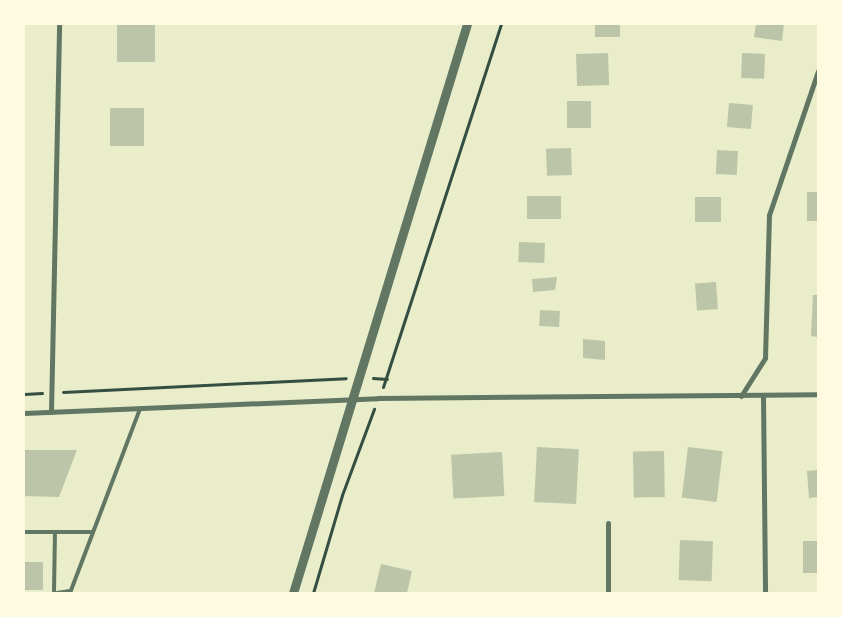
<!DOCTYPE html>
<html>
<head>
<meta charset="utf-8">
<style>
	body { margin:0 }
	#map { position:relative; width:842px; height:617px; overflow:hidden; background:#e9edc9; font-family:"Libre Baskerville",serif }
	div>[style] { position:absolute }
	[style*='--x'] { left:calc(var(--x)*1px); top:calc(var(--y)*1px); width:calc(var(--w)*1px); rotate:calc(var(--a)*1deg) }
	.building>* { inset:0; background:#bcc5a7; transform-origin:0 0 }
	.path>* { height:3px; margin:-1.5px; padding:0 1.5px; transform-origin:1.5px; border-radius:1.5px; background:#344e41 }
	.service>* { height:4px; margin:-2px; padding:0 2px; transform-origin:2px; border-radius:2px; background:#617663 }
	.minor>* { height:5px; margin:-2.5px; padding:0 2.5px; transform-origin:2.5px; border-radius:2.5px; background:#617663 }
	.tertiary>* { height:9px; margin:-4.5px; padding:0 4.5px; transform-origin:4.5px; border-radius:4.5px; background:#617663 }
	span { translate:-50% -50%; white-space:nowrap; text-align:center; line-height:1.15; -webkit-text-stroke:4px #fefae0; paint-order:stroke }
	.frame { position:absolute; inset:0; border:25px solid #fefae0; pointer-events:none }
</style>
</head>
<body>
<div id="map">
	<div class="building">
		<i style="left:117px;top:24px;width:38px;height:38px"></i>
		<i style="left:595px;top:24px;width:25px;height:13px"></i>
		<i style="clip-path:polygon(756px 24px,784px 24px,782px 41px,754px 37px)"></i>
		<i style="left:608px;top:53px;width:32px;height:32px;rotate:88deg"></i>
		<i style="left:742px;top:53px;width:23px;height:25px;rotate:2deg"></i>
		<i style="left:567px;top:101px;width:24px;height:27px"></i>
		<i style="left:729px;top:103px;width:24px;height:24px;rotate:5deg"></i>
		<i style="left:110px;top:108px;width:34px;height:38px"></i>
		<i style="left:571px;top:148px;width:27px;height:25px;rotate:88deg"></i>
		<i style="left:717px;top:150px;width:21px;height:24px;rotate:3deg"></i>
		<i style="left:807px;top:192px;width:11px;height:29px"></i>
		<i style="left:527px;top:196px;width:34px;height:23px"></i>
		<i style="left:695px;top:197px;width:26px;height:25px"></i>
		<i style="left:519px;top:242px;width:26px;height:20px;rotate:2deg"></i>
		<i style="clip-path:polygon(557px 277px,555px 290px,533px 292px,532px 279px)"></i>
		<i style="left:716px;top:282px;width:27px;height:21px;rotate:86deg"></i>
		<i style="clip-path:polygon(813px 295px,818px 295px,818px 337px,811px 336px)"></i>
		<i style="left:540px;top:310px;width:20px;height:16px;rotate:3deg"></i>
		<i style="clip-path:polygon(583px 339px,605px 341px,605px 360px,583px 358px)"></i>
		<i style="left:537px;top:447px;width:42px;height:55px;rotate:3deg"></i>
		<i style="left:688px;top:447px;width:35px;height:51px;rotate:7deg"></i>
		<i style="clip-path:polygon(24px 450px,77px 450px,59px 497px,24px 496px)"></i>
		<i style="left:664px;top:451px;width:46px;height:31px;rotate:89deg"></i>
		<i style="left:502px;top:452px;width:44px;height:51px;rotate:87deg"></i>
		<i style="clip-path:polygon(818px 470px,818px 497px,809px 498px,807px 471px)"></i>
		<i style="left:680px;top:540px;width:33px;height:40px;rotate:2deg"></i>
		<i style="left:818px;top:541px;width:32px;height:15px;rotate:90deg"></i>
		<i style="left:24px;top:562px;width:19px;height:28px"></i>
		<i style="clip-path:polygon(381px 564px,412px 571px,407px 593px,374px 593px)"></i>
	</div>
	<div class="path">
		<i style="--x:373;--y:378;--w:14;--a:4"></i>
		<i style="--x:383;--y:387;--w:382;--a:-72"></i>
		<i style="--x:63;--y:392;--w:283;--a:-2.8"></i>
		<i style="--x:24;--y:394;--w:18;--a:-3"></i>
		<i style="--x:313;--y:593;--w:102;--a:-73.5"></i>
		<i style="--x:342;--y:495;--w:92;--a:-69.6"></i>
	</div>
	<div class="service">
		<i style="--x:24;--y:532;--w:69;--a:0"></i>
		<i style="--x:54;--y:593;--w:61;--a:-89.1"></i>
		<i style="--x:57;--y:593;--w:13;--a:-9"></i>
		<i style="--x:70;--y:593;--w:197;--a:-69.2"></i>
	</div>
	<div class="minor">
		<i style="--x:741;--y:396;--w:45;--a:-57.7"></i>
		<i style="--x:765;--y:358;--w:143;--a:-88.4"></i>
		<i style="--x:769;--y:215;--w:152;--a:-71.2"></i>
		<i style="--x:763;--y:396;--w:197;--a:89.4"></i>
		<i style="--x:51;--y:412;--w:388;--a:-88.8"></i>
		<i style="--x:24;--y:413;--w:354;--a:-2.4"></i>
		<i style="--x:378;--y:398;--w:440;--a:-0.5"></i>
		<i style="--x:608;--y:523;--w:70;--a:90"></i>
	</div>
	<div class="tertiary">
		<i style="--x:293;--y:593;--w:595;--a:-73"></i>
	</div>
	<div class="frame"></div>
</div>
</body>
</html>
